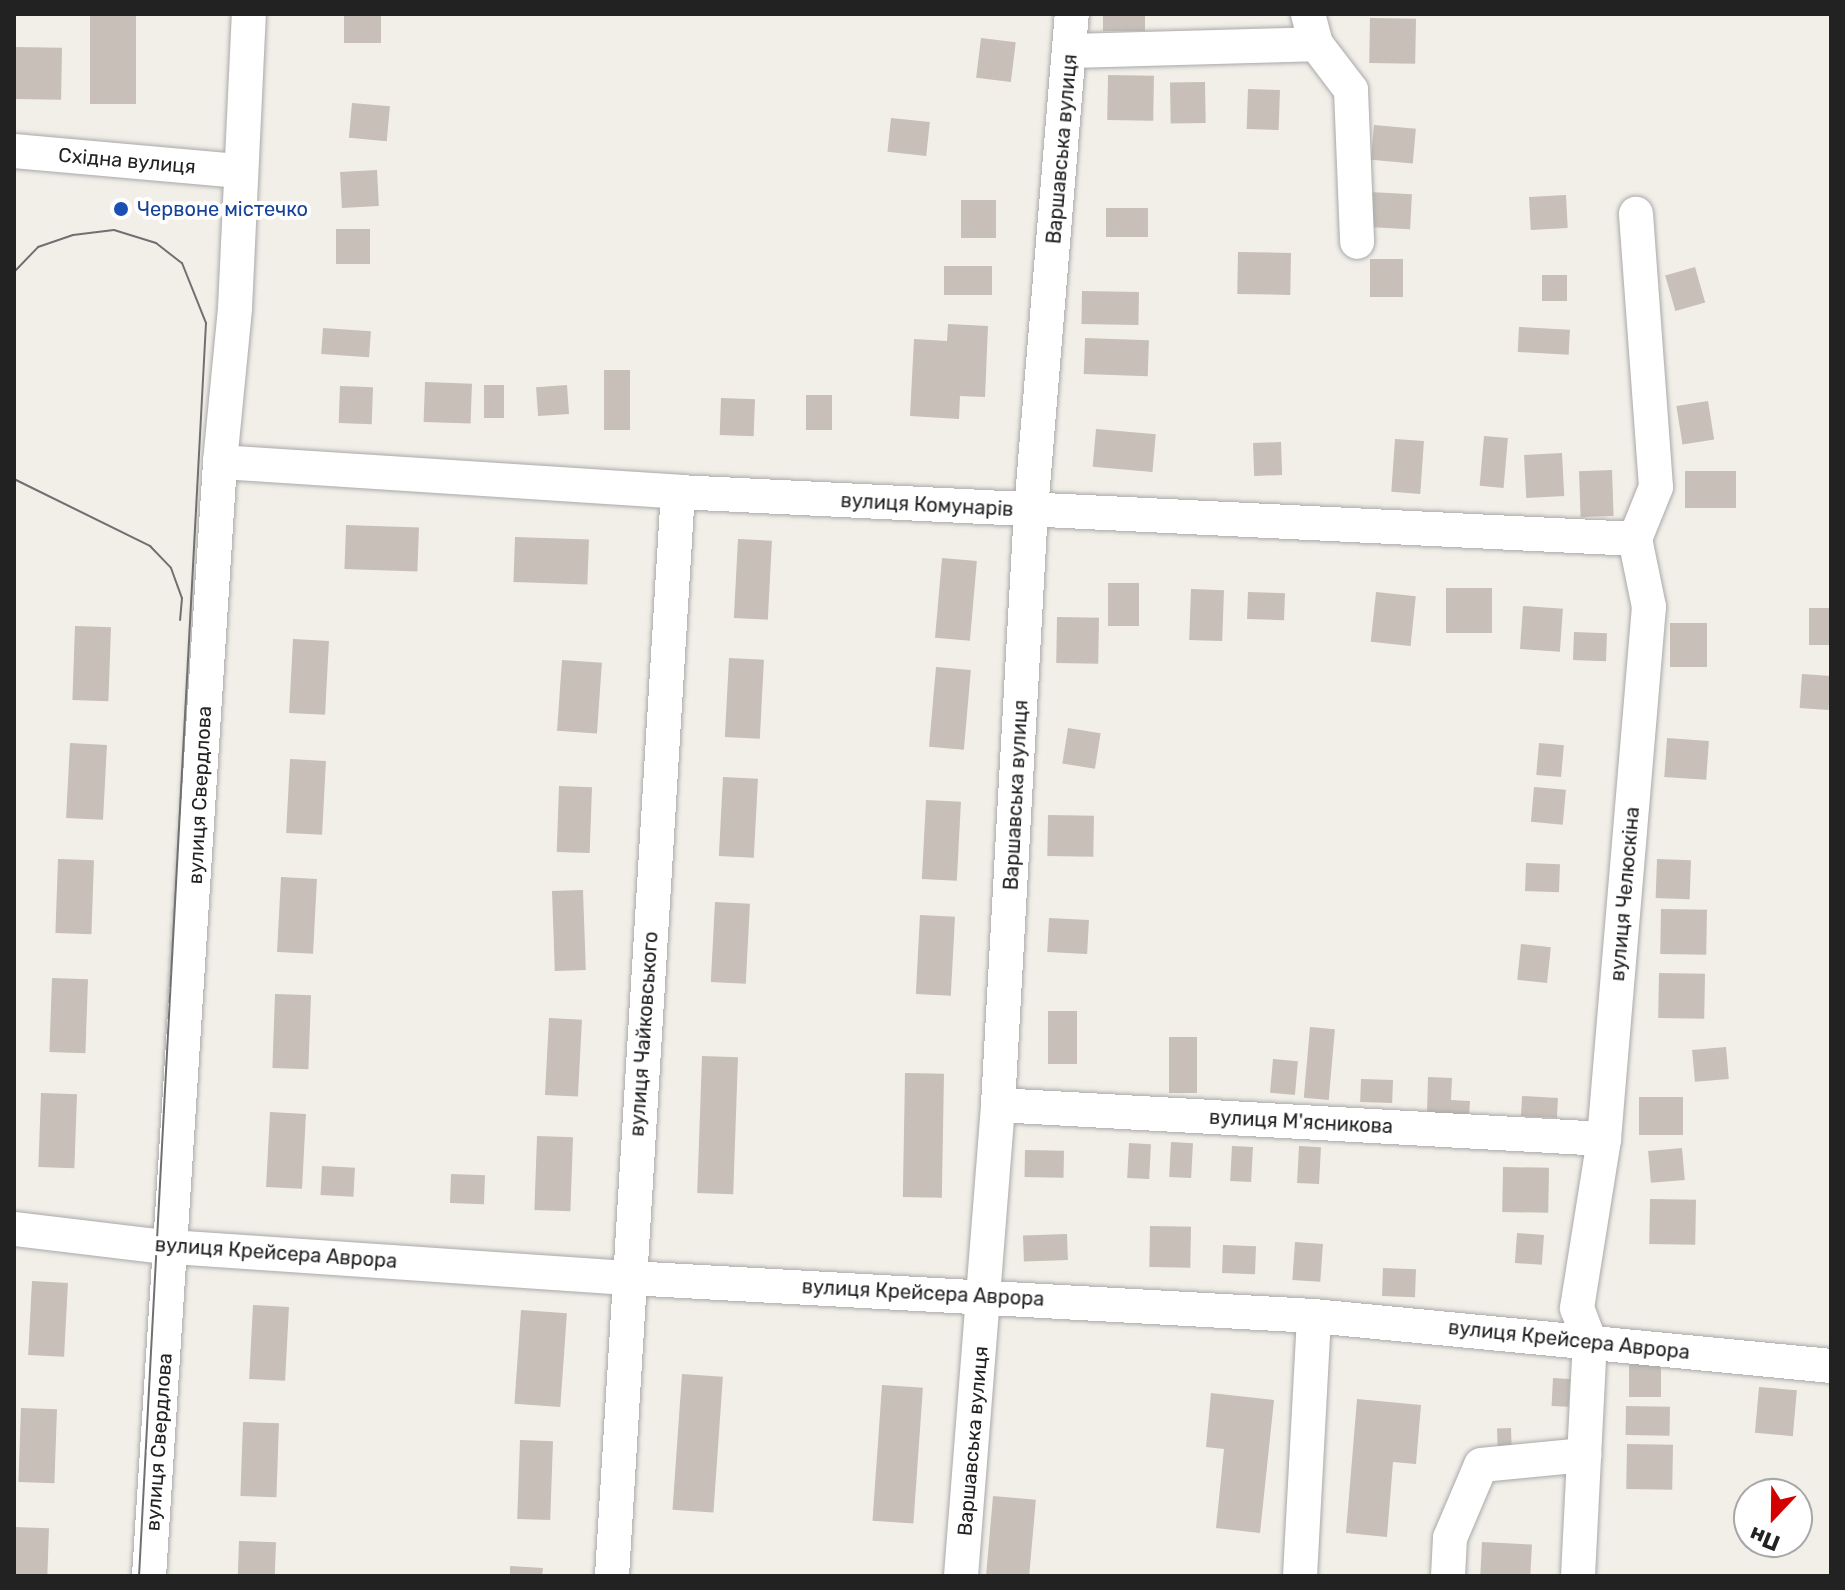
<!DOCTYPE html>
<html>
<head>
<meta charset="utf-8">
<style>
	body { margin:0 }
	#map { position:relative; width:1845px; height:1590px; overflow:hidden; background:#f2efe9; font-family:Rubik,sans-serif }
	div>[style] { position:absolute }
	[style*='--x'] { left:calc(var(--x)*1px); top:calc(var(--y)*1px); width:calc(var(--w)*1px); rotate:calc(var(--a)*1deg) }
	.building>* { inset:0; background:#c7bfb8; transform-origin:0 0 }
	.roads { filter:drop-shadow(0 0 2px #a9a9a9) drop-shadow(0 0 2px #a9a9a9) }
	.minor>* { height:34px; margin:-17px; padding:0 17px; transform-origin:17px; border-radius:17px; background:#fff }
	.tram>* { height:2px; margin:-1px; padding:0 1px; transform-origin:1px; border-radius:1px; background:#707070 }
	.dots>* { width:22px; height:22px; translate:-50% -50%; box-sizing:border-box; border:4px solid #fff; border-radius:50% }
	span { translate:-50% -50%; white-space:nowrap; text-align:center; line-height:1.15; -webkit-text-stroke:8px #fff; paint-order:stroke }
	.street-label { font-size:20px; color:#222 }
	.transit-label { font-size:20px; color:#164399 }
	.left { translate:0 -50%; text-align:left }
	.frame { position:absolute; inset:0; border:16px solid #222; pointer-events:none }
	.north { position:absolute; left:1733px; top:1478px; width:80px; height:80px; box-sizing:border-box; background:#fff; border:2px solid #a7a7a7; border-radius:50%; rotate:202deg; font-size:22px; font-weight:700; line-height:32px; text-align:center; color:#222 }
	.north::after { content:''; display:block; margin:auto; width:28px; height:36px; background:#d40000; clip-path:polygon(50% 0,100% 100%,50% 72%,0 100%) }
</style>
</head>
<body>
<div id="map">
	<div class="building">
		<i style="left:90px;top:14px;width:46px;height:90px"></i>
		<i style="left:344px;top:14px;width:37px;height:29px"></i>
		<i style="left:1103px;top:14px;width:42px;height:17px"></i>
		<i style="left:1370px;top:18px;width:46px;height:45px;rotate:1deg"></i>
		<i style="left:981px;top:38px;width:35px;height:40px;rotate:7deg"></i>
		<i style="left:14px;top:47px;width:48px;height:52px;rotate:1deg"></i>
		<i style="left:1108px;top:75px;width:46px;height:45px;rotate:1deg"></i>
		<i style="left:1205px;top:82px;width:41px;height:35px;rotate:89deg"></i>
		<i style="left:1248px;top:89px;width:32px;height:40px;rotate:2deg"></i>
		<i style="left:352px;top:103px;width:38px;height:35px;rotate:5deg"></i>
		<i style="left:891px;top:118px;width:39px;height:34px;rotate:6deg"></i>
		<i style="left:1374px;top:125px;width:42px;height:35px;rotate:5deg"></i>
		<i style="left:377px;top:170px;width:36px;height:37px;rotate:87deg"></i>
		<i style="left:1370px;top:192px;width:42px;height:35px;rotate:3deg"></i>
		<i style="left:1566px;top:195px;width:33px;height:37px;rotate:87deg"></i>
		<i style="left:961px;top:200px;width:35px;height:38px"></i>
		<i style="left:1148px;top:208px;width:29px;height:42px;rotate:90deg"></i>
		<i style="left:336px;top:229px;width:34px;height:35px"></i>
		<i style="left:1238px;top:252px;width:53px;height:42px;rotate:1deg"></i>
		<i style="left:1370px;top:259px;width:33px;height:38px"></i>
		<i style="left:944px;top:266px;width:48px;height:29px"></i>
		<i style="left:1695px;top:267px;width:37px;height:31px;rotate:74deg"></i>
		<i style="left:1542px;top:275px;width:25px;height:26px"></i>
		<i style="left:1082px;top:291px;width:57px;height:33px;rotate:1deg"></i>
		<i style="clip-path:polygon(948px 324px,988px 326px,985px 397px,960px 396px,959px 419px,910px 416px,914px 339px,947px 341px)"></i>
		<i style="left:1519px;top:327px;width:51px;height:25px;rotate:3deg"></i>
		<i style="left:323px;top:328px;width:48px;height:26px;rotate:4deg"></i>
		<i style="left:1085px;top:338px;width:64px;height:36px;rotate:2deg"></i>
		<i style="left:604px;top:370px;width:26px;height:60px"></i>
		<i style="left:425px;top:382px;width:47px;height:40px;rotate:2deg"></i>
		<i style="left:484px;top:385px;width:20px;height:33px"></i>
		<i style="left:567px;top:385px;width:29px;height:31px;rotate:86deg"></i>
		<i style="left:340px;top:386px;width:33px;height:37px;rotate:2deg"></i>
		<i style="left:806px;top:395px;width:26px;height:35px"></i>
		<i style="left:721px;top:398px;width:34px;height:37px;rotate:2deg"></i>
		<i style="left:1708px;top:401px;width:39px;height:32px;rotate:81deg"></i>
		<i style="left:1096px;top:429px;width:60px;height:38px;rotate:5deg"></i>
		<i style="left:1484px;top:436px;width:24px;height:50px;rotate:5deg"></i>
		<i style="left:1395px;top:439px;width:29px;height:53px;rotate:4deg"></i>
		<i style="left:1281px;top:442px;width:33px;height:28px;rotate:88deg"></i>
		<i style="left:1562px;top:453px;width:43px;height:38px;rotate:87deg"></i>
		<i style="left:1612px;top:470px;width:46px;height:33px;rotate:88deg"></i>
		<i style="left:1685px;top:471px;width:51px;height:37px"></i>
		<i style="left:346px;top:525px;width:73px;height:44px;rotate:2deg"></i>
		<i style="left:515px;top:537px;width:74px;height:45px;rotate:2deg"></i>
		<i style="left:738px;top:539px;width:34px;height:79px;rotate:3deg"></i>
		<i style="left:942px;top:558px;width:35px;height:80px;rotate:5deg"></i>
		<i style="left:1108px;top:583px;width:31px;height:43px"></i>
		<i style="left:1446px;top:588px;width:46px;height:45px"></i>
		<i style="left:1191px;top:589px;width:33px;height:51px;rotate:2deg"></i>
		<i style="left:1248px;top:592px;width:37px;height:27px;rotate:2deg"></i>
		<i style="left:1376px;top:592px;width:40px;height:50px;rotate:6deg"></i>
		<i style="left:1523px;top:606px;width:40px;height:43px;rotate:4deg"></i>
		<i style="left:1809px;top:608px;width:22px;height:37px"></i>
		<i style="left:1057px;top:617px;width:42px;height:46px;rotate:1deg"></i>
		<i style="left:1670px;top:623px;width:37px;height:44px"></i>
		<i style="left:75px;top:626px;width:36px;height:74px;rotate:2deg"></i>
		<i style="left:1574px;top:632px;width:33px;height:28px;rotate:2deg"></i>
		<i style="left:293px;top:639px;width:36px;height:74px;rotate:3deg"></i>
		<i style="left:729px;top:658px;width:35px;height:79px;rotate:3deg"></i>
		<i style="left:562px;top:660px;width:40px;height:71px;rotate:4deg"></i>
		<i style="left:936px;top:667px;width:35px;height:80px;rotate:5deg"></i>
		<i style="left:1802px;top:674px;width:29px;height:34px;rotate:4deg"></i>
		<i style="left:1068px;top:728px;width:33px;height:36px;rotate:9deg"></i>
		<i style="left:1667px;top:738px;width:42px;height:39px;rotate:4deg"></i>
		<i style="left:70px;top:743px;width:37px;height:75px;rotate:3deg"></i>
		<i style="left:1539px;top:743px;width:25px;height:32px;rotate:5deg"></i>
		<i style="left:290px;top:759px;width:36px;height:74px;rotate:3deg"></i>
		<i style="left:723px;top:777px;width:35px;height:79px;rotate:3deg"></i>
		<i style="left:559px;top:786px;width:33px;height:66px;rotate:2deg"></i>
		<i style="left:1534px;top:787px;width:32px;height:35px;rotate:5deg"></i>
		<i style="left:926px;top:800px;width:35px;height:79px;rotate:3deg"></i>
		<i style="left:1048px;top:815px;width:46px;height:41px;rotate:1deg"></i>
		<i style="left:58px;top:859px;width:36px;height:74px;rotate:2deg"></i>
		<i style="left:1657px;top:859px;width:34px;height:39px;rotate:2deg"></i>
		<i style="left:1526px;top:863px;width:34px;height:28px;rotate:2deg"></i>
		<i style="left:281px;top:877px;width:36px;height:75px;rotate:3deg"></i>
		<i style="left:583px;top:890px;width:80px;height:31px;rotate:88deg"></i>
		<i style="left:715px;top:902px;width:35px;height:80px;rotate:3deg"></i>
		<i style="left:1661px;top:909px;width:46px;height:45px;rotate:1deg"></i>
		<i style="left:920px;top:915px;width:35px;height:79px;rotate:3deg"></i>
		<i style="left:1049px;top:918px;width:40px;height:34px;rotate:3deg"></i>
		<i style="left:1521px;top:944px;width:30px;height:36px;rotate:6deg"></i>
		<i style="left:1659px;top:973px;width:46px;height:45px;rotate:1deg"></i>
		<i style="left:52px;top:978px;width:36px;height:74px;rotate:2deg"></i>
		<i style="left:275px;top:994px;width:36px;height:74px;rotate:2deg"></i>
		<i style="left:1048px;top:1011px;width:29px;height:53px"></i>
		<i style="left:549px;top:1018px;width:33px;height:77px;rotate:3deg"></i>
		<i style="left:1310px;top:1027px;width:25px;height:71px;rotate:5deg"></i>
		<i style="left:1169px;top:1037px;width:28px;height:56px"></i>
		<i style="left:1726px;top:1047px;width:32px;height:34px;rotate:85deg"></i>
		<i style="left:702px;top:1056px;width:36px;height:137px;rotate:2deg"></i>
		<i style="left:1273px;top:1059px;width:25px;height:34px;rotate:5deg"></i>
		<i style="left:905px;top:1073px;width:39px;height:124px;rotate:1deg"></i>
		<i style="clip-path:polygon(1428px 1077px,1452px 1078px,1451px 1100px,1470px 1101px,1469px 1116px,1427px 1114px)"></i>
		<i style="left:1361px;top:1079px;width:32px;height:23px;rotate:2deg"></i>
		<i style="left:41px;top:1093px;width:36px;height:74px;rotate:2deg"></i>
		<i style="left:1522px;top:1096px;width:36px;height:20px;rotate:3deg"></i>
		<i style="left:1639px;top:1097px;width:44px;height:38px"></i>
		<i style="left:270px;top:1112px;width:36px;height:75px;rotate:3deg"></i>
		<i style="left:537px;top:1136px;width:36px;height:74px;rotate:2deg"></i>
		<i style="left:1171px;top:1142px;width:22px;height:35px;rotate:3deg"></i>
		<i style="left:1129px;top:1143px;width:22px;height:35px;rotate:3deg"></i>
		<i style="left:1232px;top:1146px;width:21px;height:35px;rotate:3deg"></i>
		<i style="left:1299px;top:1146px;width:22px;height:37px;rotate:3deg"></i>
		<i style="left:1682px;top:1148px;width:32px;height:34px;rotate:85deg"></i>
		<i style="left:1025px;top:1150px;width:39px;height:27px;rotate:1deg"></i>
		<i style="left:322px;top:1166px;width:33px;height:29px;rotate:3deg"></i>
		<i style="left:1503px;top:1167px;width:46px;height:45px;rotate:1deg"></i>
		<i style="left:451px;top:1174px;width:34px;height:29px;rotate:2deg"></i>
		<i style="left:1650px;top:1199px;width:46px;height:45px;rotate:1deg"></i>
		<i style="left:1150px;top:1226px;width:41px;height:41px;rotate:1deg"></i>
		<i style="left:1517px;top:1233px;width:27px;height:30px;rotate:4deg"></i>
		<i style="left:1067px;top:1234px;width:26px;height:44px;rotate:88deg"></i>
		<i style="left:1295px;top:1242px;width:28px;height:38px;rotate:4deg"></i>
		<i style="left:1223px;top:1245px;width:33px;height:28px;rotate:2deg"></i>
		<i style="left:1383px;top:1268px;width:33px;height:28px;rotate:2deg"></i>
		<i style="left:32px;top:1281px;width:36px;height:74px;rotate:3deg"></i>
		<i style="left:253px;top:1305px;width:36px;height:74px;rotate:3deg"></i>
		<i style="left:521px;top:1310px;width:46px;height:94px;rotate:4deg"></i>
		<i style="left:1629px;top:1363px;width:32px;height:34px"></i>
		<i style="left:682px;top:1374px;width:41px;height:136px;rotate:4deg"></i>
		<i style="left:1553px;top:1378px;width:17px;height:28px;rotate:3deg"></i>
		<i style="left:882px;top:1385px;width:41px;height:136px;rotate:4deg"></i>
		<i style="left:1759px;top:1387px;width:38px;height:46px;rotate:5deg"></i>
		<i style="clip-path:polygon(1211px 1393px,1274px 1400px,1260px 1533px,1216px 1528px,1224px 1449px,1206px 1447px)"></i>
		<i style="clip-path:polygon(1357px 1399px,1421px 1405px,1416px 1464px,1393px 1462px,1387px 1537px,1346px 1533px)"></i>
		<i style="left:1626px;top:1406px;width:44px;height:29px;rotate:1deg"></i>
		<i style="left:21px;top:1408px;width:36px;height:74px;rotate:2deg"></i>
		<i style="left:243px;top:1422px;width:36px;height:74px;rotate:2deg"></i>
		<i style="left:1511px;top:1428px;width:25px;height:14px;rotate:88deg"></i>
		<i style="left:520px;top:1440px;width:33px;height:79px;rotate:2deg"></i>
		<i style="left:1627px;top:1444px;width:46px;height:45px;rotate:1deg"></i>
		<i style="left:993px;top:1496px;width:43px;height:80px;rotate:5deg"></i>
		<i style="left:14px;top:1527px;width:35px;height:49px;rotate:2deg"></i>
		<i style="left:239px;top:1541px;width:37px;height:35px;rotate:2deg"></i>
		<i style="left:1482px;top:1542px;width:50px;height:34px;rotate:3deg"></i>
		<i style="clip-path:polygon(510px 1566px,543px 1568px,542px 1576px,510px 1576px)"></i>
	</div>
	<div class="roads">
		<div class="minor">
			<i style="--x:1308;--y:14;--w:31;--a:75"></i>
			<i style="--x:1316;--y:44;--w:58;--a:52.7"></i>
			<i style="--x:1351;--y:90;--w:152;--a:87.7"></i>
			<i style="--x:1070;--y:51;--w:246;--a:-1.6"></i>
			<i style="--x:14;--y:151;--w:227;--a:5.1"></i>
			<i style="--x:220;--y:462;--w:459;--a:3.7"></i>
			<i style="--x:678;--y:492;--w:958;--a:2.81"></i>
			<i style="--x:998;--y:1105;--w:607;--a:3.21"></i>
			<i style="--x:14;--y:1229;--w:144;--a:6.8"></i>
			<i style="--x:157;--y:1246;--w:473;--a:3.9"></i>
			<i style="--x:629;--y:1278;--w:686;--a:3.18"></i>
			<i style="--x:1314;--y:1316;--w:519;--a:5.52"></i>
			<i style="--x:149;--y:1576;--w:1116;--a:-86.35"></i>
			<i style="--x:220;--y:462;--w:155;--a:-84.4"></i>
			<i style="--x:235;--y:308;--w:294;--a:-87.3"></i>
			<i style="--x:612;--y:1576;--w:1086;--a:-86.52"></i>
			<i style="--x:961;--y:1576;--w:472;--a:-85.5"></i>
			<i style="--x:998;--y:1105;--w:596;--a:-86.83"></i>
			<i style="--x:1031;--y:510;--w:498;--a:-85.3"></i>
			<i style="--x:1300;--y:1576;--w:260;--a:-86.9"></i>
			<i style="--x:1448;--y:1576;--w:38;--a:-87"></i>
			<i style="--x:1450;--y:1538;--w:79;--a:-67"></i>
			<i style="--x:1481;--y:1465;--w:104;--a:-5.5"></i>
			<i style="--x:1578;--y:1576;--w:234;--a:-87.1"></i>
			<i style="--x:1590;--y:1342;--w:36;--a:-111"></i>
			<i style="--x:1577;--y:1308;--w:171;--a:-80.9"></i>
			<i style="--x:1604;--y:1139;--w:534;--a:-85.17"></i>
			<i style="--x:1649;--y:607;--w:69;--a:-101.6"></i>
			<i style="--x:1635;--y:539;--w:56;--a:-68"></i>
			<i style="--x:1656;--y:487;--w:274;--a:-94.2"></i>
		</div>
	</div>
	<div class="tram">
		<i style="--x:14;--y:272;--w:35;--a:-46"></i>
		<i style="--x:38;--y:247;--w:37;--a:-19"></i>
		<i style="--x:73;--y:235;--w:41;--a:-7"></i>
		<i style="--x:114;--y:230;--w:44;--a:17.2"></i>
		<i style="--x:156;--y:243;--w:33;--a:38"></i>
		<i style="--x:182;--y:263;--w:65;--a:68.2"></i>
		<i style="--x:206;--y:323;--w:1255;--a:93.06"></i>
		<i style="--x:14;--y:479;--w:152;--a:26.2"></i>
		<i style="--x:150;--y:546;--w:30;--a:46"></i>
		<i style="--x:171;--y:568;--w:32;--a:70"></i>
		<i style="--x:182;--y:598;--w:22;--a:95"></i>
	</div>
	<div class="dots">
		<i style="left:121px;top:209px;background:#1a4fb4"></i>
	</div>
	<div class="street-label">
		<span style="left:1062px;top:149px;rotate:-85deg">Варшавська вулиця</span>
		<span style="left:127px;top:161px;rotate:5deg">Східна вулиця</span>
		<span style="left:927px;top:505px;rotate:3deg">вулиця Комунарів</span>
		<span style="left:200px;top:795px;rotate:-87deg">вулиця Свердлова</span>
		<span style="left:1016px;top:795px;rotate:-87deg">Варшавська вулиця</span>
		<span style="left:1625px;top:894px;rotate:-85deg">вулиця Челюскіна</span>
		<span style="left:644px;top:1034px;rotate:-86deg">вулиця Чайковського</span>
		<span style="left:1301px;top:1122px;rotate:3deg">вулиця М'ясникова</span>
		<span style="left:276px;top:1253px;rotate:4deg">вулиця Крейсера Аврора</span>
		<span style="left:923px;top:1293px;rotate:3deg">вулиця Крейсера Аврора</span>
		<span style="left:1569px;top:1340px;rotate:6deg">вулиця Крейсера Аврора</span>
		<span style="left:973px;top:1441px;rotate:-85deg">Варшавська вулиця</span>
		<span style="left:159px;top:1442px;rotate:-86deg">вулиця Свердлова</span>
	</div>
	<div class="transit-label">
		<span class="left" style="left:137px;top:209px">Червоне містечко</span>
	</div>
	<div class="frame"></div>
	<div class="north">Пн</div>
</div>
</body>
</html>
